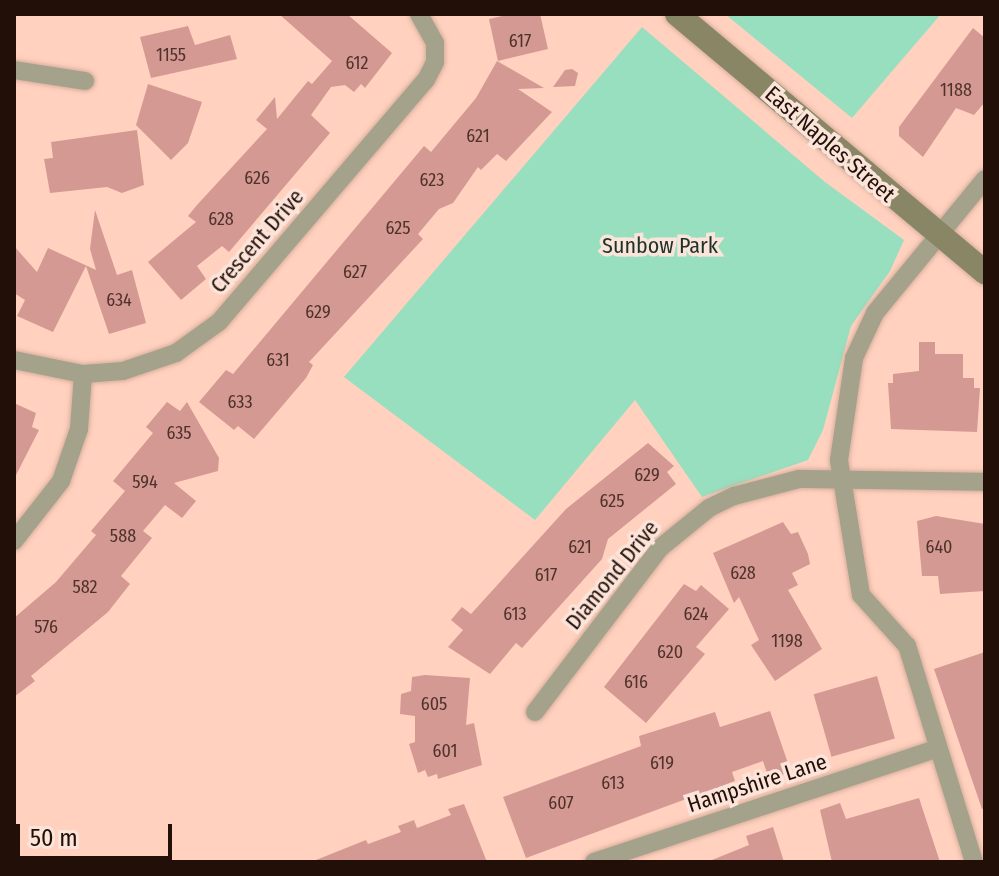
<!DOCTYPE html>
<html>
<head>
<meta charset="utf-8">
<style>
	body { margin:0 }
	#map { position:relative; width:999px; height:876px; overflow:hidden; background:#ffd1be; font-family:"Fira Sans Condensed",sans-serif }
	div>[style] { position:absolute }
	[style*='--x'] { left:calc(var(--x)*1px); top:calc(var(--y)*1px); width:calc(var(--w)*1px); rotate:calc(var(--a)*1deg) }
	.green>* { inset:0; background:#97dfbf }
	.building>* { inset:0; background:#d59994; transform-origin:0 0 }
	.roads { filter:drop-shadow(0 0 2px #d7ae9d) drop-shadow(0 0 2px #d7ae9d) }
	.street>* { height:18px; margin:-9px; padding:0 9px; transform-origin:9px; border-radius:9px; background:#a4a28b }
	.secondary>* { height:24px; margin:-12px; padding:0 12px; transform-origin:12px; border-radius:12px; background:#888664 }
	span { translate:-50% -50%; white-space:nowrap; text-align:center; line-height:1.15; -webkit-text-stroke:7px #fbe4da; paint-order:stroke }
	.number-label { font-size:18px; color:#4f322a }
	.number-label span { -webkit-text-stroke-width:0 }
	.street-label { font-size:22px; color:#220f07 }
	.park-label { font-size:22px; color:#1d3329 }
	.frame { position:absolute; inset:0; border:16px solid #220f07; pointer-events:none }
	.scale { position:absolute; left:16px; top:824px; width:156px; height:36px; box-sizing:border-box; border:4px solid #220f07; border-top:0; padding-left:10px; font-size:24px; line-height:28px; white-space:nowrap; color:#220f07; -webkit-text-stroke:6px #fbe4da; paint-order:stroke }
</style>
</head>
<body>
<div id="map">
	<div class="green">
		<i style="clip-path:polygon(725px 14px,941px 14px,852px 118px)"></i>
		<i style="clip-path:polygon(642px 27px,825px 182px,904px 240px,890px 271px,851px 326px,823px 430px,808px 460px,702px 497px,635px 400px,535px 520px,344px 377px)"></i>
	</div>
	<div class="building">
		<i style="clip-path:polygon(279px 14px,347px 14px,392px 53px,365px 88px,361px 84px,354px 92px,345px 85px,331px 87px,311px 115px,330px 133px,229px 252px,222px 246px,197px 266px,206px 279px,181px 300px,148px 262px,196px 222px,188px 216px,197px 205px,267px 129px,256px 120px,275px 97px,277px 119px,308px 81px,312px 84px,332px 61px)"></i>
		<i style="clip-path:polygon(511px 14px,540px 14px,548px 49px,498px 61px,489px 19px)"></i>
		<i style="clip-path:polygon(188px 26px,195px 45px,230px 35px,237px 59px,151px 78px,140px 37px)"></i>
		<i style="clip-path:polygon(973px 28px,985px 38px,985px 102px,974px 115px,956px 108px,923px 157px,899px 136px,899px 127px)"></i>
		<i style="clip-path:polygon(497px 61px,544px 88px,518px 89px,552px 112px,506px 161px,497px 154px,481px 170px,478px 167px,453px 203px,439px 209px,418px 234px,423px 239px,309px 362px,313px 365px,306px 378px,254px 439px,238px 426px,234px 430px,199px 402px,226px 370px,233px 374px,424px 146px,431px 152px,476px 98px)"></i>
		<i style="clip-path:polygon(572px 69px,578px 73px,575px 86px,553px 87px,565px 70px)"></i>
		<i style="clip-path:polygon(148px 84px,202px 102px,188px 143px,171px 160px,136px 125px)"></i>
		<i style="clip-path:polygon(137px 130px,144px 185px,122px 193px,107px 187px,50px 193px,44px 159px,53px 158px,51px 142px)"></i>
		<i style="clip-path:polygon(95px 210px,117px 275px,132px 270px,146px 323px,109px 334px,86px 266px,53px 332px,17px 316px,25px 300px,14px 293px,14px 246px,37px 272px,48px 248px,96px 270px,90px 249px)"></i>
		<i style="clip-path:polygon(919px 342px,935px 342px,935px 354px,963px 354px,963px 378px,974px 378px,974px 388px,980px 388px,977px 432px,891px 429px,888px 383px,893px 383px,893px 374px,919px 371px)"></i>
		<i style="clip-path:polygon(167px 402px,180px 411px,187px 402px,219px 458px,218px 471px,174px 483px,196px 501px,182px 518px,165px 505px,143px 531px,152px 538px,121px 576px,130px 584px,108px 612px,31px 676px,35px 681px,14px 697px,14px 618px,56px 582px,96px 535px,91px 531px,125px 491px,113px 481px,153px 433px,146px 427px)"></i>
		<i style="clip-path:polygon(14px 403px,36px 413px,32px 427px,39px 430px,14px 479px)"></i>
		<i style="clip-path:polygon(648px 443px,674px 466px,667px 472px,676px 484px,608px 539px,602px 559px,522px 648px,516px 643px,490px 674px,448px 647px,463px 630px,451px 620px,462px 607px,471px 614px,566px 509px)"></i>
		<i style="clip-path:polygon(936px 516px,985px 524px,985px 591px,940px 594px,938px 576px,922px 576px,917px 521px)"></i>
		<i style="clip-path:polygon(783px 522px,791px 534px,798px 532px,808px 554px,810px 564px,792px 573px,798px 585px,788px 590px,822px 649px,775px 681px,751px 645px,759px 640px,739px 597px,734px 603px,713px 553px)"></i>
		<i style="clip-path:polygon(684px 584px,696px 591px,701px 585px,729px 609px,696px 647px,705px 654px,646px 723px,604px 687px)"></i>
		<i style="clip-path:polygon(985px 652px,985px 808px,982px 809px,934px 669px)"></i>
		<i style="clip-path:polygon(425px 675px,470px 678px,466px 725px,474px 723px,482px 765px,438px 779px,437px 774px,428px 777px,425px 770px,418px 773px,409px 744px,415px 742px,415px 716px,400px 714px,401px 694px,411px 691px,412px 677px)"></i>
		<i style="left:877px;top:676px;width:65px;height:66px;rotate:74deg"></i>
		<i style="clip-path:polygon(770px 711px,791px 772px,769px 779px,763px 761px,732px 772px,735px 781px,526px 858px,503px 797px,641px 746px,639px 736px,715px 712px,720px 727px)"></i>
		<i style="clip-path:polygon(919px 798px,940px 862px,832px 862px,820px 810px,840px 803px,846px 819px)"></i>
		<i style="clip-path:polygon(464px 804px,487px 862px,311px 862px,366px 840px,368px 844px,401px 832px,398px 826px,414px 820px,417px 828px,451px 815px,448px 809px)"></i>
		<i style="clip-path:polygon(773px 827px,784px 862px,707px 862px,749px 845px,746px 836px)"></i>
	</div>
	<div class="roads">
		<div class="street">
			<i style="--x:14;--y:70;--w:72;--a:8.8"></i>
			<i style="--x:14;--y:360;--w:70;--a:11.5"></i>
			<i style="--x:83;--y:374;--w:40;--a:-4.3"></i>
			<i style="--x:123;--y:371;--w:56;--a:-18.8"></i>
			<i style="--x:176;--y:353;--w:53;--a:-35.8"></i>
			<i style="--x:219;--y:322;--w:318;--a:-49.5"></i>
			<i style="--x:426;--y:80;--w:20;--a:-63"></i>
			<i style="--x:435;--y:62;--w:19;--a:-90"></i>
			<i style="--x:435;--y:43;--w:33;--a:-119"></i>
			<i style="--x:14;--y:541;--w:76;--a:-51.9"></i>
			<i style="--x:61;--y:481;--w:55;--a:-70.9"></i>
			<i style="--x:79;--y:429;--w:55;--a:-85.8"></i>
			<i style="--x:535;--y:712;--w:206;--a:-52.7"></i>
			<i style="--x:660;--y:548;--w:63;--a:-39.2"></i>
			<i style="--x:709;--y:508;--w:28;--a:-26"></i>
			<i style="--x:734;--y:496;--w:67;--a:-14.7"></i>
			<i style="--x:799;--y:479;--w:186;--a:0.9"></i>
			<i style="--x:594;--y:862;--w:359;--a:-18.3"></i>
			<i style="--x:974;--y:862;--w:226;--a:-107.2"></i>
			<i style="--x:907;--y:646;--w:69;--a:-132"></i>
			<i style="--x:861;--y:595;--w:137;--a:-99.3"></i>
			<i style="--x:839;--y:460;--w:103;--a:-81.6"></i>
			<i style="--x:854;--y:358;--w:50;--a:-65"></i>
			<i style="--x:875;--y:313;--w:173;--a:-50.6"></i>
		</div>
		<div class="secondary">
			<i style="--x:677;--y:14;--w:402;--a:40"></i>
		</div>
	</div>
	<div class="number-label">
		<span style="left:520px;top:41px">617</span>
		<span style="left:171px;top:55px">1155</span>
		<span style="left:357px;top:63px">612</span>
		<span style="left:956px;top:90px">1188</span>
		<span style="left:478px;top:136px">621</span>
		<span style="left:257px;top:178px">626</span>
		<span style="left:432px;top:180px">623</span>
		<span style="left:221px;top:219px">628</span>
		<span style="left:398px;top:228px">625</span>
		<span style="left:355px;top:272px">627</span>
		<span style="left:119px;top:300px">634</span>
		<span style="left:318px;top:312px">629</span>
		<span style="left:278px;top:360px">631</span>
		<span style="left:240px;top:402px">633</span>
		<span style="left:179px;top:433px">635</span>
		<span style="left:647px;top:475px">629</span>
		<span style="left:145px;top:482px">594</span>
		<span style="left:612px;top:501px">625</span>
		<span style="left:123px;top:536px">588</span>
		<span style="left:580px;top:547px">621</span>
		<span style="left:939px;top:547px">640</span>
		<span style="left:743px;top:573px">628</span>
		<span style="left:546px;top:575px">617</span>
		<span style="left:85px;top:587px">582</span>
		<span style="left:515px;top:614px">613</span>
		<span style="left:696px;top:614px">624</span>
		<span style="left:46px;top:627px">576</span>
		<span style="left:787px;top:641px">1198</span>
		<span style="left:670px;top:652px">620</span>
		<span style="left:636px;top:682px">616</span>
		<span style="left:434px;top:704px">605</span>
		<span style="left:445px;top:751px">601</span>
		<span style="left:662px;top:763px">619</span>
		<span style="left:613px;top:783px">613</span>
		<span style="left:561px;top:803px">607</span>
	</div>
	<div class="street-label">
		<span style="left:830px;top:144px;rotate:41deg">East Naples Street</span>
		<span style="left:257px;top:241px;rotate:-49deg">Crescent Drive</span>
		<span style="left:612px;top:575px;rotate:-51deg">Diamond Drive</span>
		<span style="left:757px;top:783px;rotate:-18deg">Hampshire Lane</span>
	</div>
	<div class="park-label">
		<span style="left:660px;top:246px">Sunbow Park</span>
	</div>
	<div class="frame"></div>
	<div class="scale">50 m</div>
</div>
</body>
</html>
